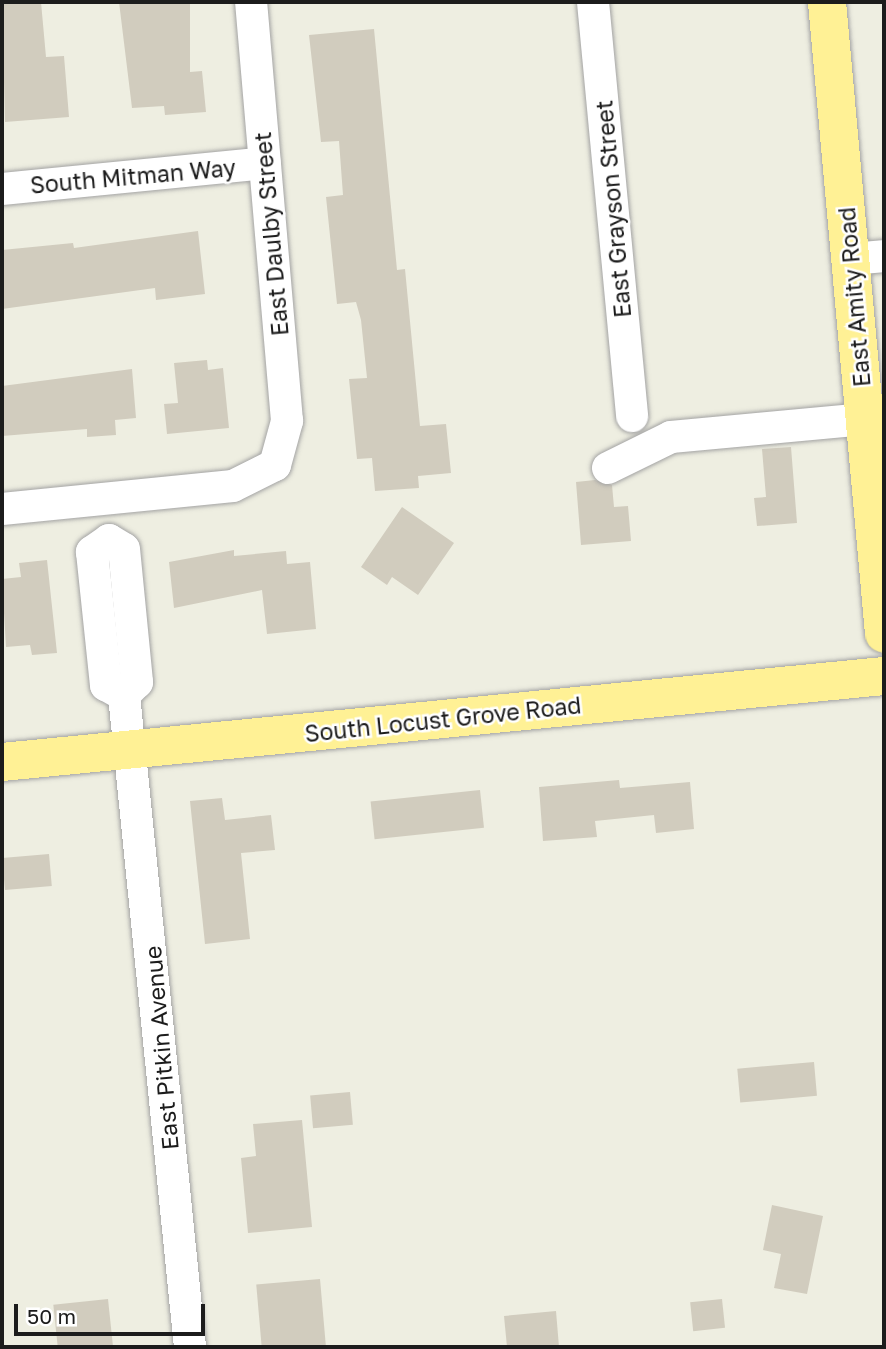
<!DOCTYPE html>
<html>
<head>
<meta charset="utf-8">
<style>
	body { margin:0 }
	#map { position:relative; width:886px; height:1349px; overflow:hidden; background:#eeeee1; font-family:"Golos Text",sans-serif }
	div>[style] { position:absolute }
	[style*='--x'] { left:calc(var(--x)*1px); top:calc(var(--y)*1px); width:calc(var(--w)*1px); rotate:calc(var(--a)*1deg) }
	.building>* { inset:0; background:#d1ccbe; transform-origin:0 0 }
	.roads { filter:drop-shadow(0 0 2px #a3a3a3) drop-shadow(0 0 2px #a3a3a3) }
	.minor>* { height:32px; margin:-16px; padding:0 16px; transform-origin:16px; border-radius:16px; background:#fff }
	.major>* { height:38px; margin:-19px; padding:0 19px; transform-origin:19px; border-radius:19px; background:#fff195 }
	span { translate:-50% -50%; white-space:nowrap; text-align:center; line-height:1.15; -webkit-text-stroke:5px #fff; paint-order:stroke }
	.street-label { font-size:23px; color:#1c1c1c }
	.frame { position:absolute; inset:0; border:4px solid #1c1c1c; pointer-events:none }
	.scale { position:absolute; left:14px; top:1304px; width:191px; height:32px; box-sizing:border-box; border:4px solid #1c1c1c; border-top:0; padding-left:9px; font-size:21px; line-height:24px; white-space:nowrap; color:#1c1c1c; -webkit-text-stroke:5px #fff; paint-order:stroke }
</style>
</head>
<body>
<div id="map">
	<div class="building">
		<i style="clip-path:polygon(2px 2px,41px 2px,46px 57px,64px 56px,69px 117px,5px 122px)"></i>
		<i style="clip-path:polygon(119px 2px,190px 2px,190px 72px,202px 71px,206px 112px,165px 115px,164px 106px,132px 108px)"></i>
		<i style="clip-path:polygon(374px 29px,397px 270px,405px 269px,420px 426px,446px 424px,451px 473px,418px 476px,419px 488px,375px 491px,372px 458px,357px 459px,349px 379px,367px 378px,361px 320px,356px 302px,337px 304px,326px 197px,343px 195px,339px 141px,321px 142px,309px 35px)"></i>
		<i style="clip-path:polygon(198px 231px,205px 294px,156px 300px,155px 288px,2px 309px,2px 250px,73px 243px,74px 248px)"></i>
		<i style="clip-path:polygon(207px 360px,208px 370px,223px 368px,229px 428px,167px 434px,164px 404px,178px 403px,174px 363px)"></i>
		<i style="clip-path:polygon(132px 369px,136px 418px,115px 420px,116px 435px,87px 437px,87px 429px,2px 436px,2px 386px)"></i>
		<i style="clip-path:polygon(791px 447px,797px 523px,757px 526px,754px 498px,766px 497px,762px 449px)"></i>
		<i style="clip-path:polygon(595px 480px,612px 485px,614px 507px,628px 506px,631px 541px,581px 545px,576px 482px)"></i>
		<i style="clip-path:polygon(402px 507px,454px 543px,418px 595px,392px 577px,387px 585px,361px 567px)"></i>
		<i style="clip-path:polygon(234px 550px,234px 556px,286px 551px,287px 564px,310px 562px,316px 629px,267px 634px,262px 590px,174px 608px,169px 562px)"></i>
		<i style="clip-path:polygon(47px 560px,57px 653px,32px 655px,30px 645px,6px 647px,2px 579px,21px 577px,19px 563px)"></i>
		<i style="clip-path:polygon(619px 780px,620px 788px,690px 782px,694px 829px,656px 833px,654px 815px,595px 821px,597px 837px,543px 841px,539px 787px)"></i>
		<i style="left:480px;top:790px;width:38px;height:110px;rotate:84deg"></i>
		<i style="clip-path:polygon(222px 798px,225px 820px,271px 815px,275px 850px,241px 853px,250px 939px,205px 944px,190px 801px)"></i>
		<i style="left:49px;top:854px;width:32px;height:47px;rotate:85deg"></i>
		<i style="left:814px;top:1062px;width:34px;height:77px;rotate:85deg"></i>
		<i style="left:350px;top:1092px;width:33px;height:40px;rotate:85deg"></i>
		<i style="clip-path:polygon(302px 1120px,312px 1227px,248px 1233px,241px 1158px,256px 1156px,253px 1124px)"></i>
		<i style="clip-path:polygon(772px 1205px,823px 1216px,807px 1294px,774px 1288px,781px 1254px,763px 1250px)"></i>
		<i style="left:320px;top:1279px;width:68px;height:64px;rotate:85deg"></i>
		<i style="left:108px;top:1299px;width:48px;height:55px;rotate:84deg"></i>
		<i style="left:722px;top:1299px;width:29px;height:32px;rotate:84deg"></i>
		<i style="clip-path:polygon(556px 1311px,559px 1347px,507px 1347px,504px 1316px)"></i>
	</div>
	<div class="roads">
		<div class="minor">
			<i style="--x:593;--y:2;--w:416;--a:84.6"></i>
			<i style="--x:2;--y:189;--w:264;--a:-5.6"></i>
			<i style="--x:851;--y:259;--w:33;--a:-5"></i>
			<i style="--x:608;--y:468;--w:70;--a:-26.2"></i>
			<i style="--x:671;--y:437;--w:195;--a:-5.3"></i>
			<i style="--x:2;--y:509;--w:232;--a:-5.7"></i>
			<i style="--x:233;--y:486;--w:47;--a:-26.6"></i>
			<i style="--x:275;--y:465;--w:46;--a:-74.7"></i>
			<i style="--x:287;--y:421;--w:421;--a:-94.9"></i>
			<i style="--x:109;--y:540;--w:21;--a:145"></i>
			<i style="--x:92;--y:552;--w:134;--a:84"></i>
			<i style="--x:106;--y:685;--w:21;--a:29"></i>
			<i style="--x:109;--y:540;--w:17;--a:31"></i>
			<i style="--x:124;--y:549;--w:134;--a:84.4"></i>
			<i style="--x:137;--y:682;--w:18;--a:135"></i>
			<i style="--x:124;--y:695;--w:655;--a:84.22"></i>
		</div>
		<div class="major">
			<i style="--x:827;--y:2;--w:634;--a:84.84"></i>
			<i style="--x:2;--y:762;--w:886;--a:-5.57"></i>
		</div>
	</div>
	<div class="street-label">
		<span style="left:133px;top:176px;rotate:-5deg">South Mitman Way</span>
		<span style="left:613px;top:209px;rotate:-95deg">East Grayson Street</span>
		<span style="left:271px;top:234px;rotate:-95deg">East Daulby Street</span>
		<span style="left:854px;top:297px;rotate:-95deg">East Amity Road</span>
		<span style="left:443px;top:719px;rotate:-6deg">South Locust Grove Road</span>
		<span style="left:161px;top:1048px;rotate:-95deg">East Pitkin Avenue</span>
	</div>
	<div class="frame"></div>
	<div class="scale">50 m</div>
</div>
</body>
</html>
